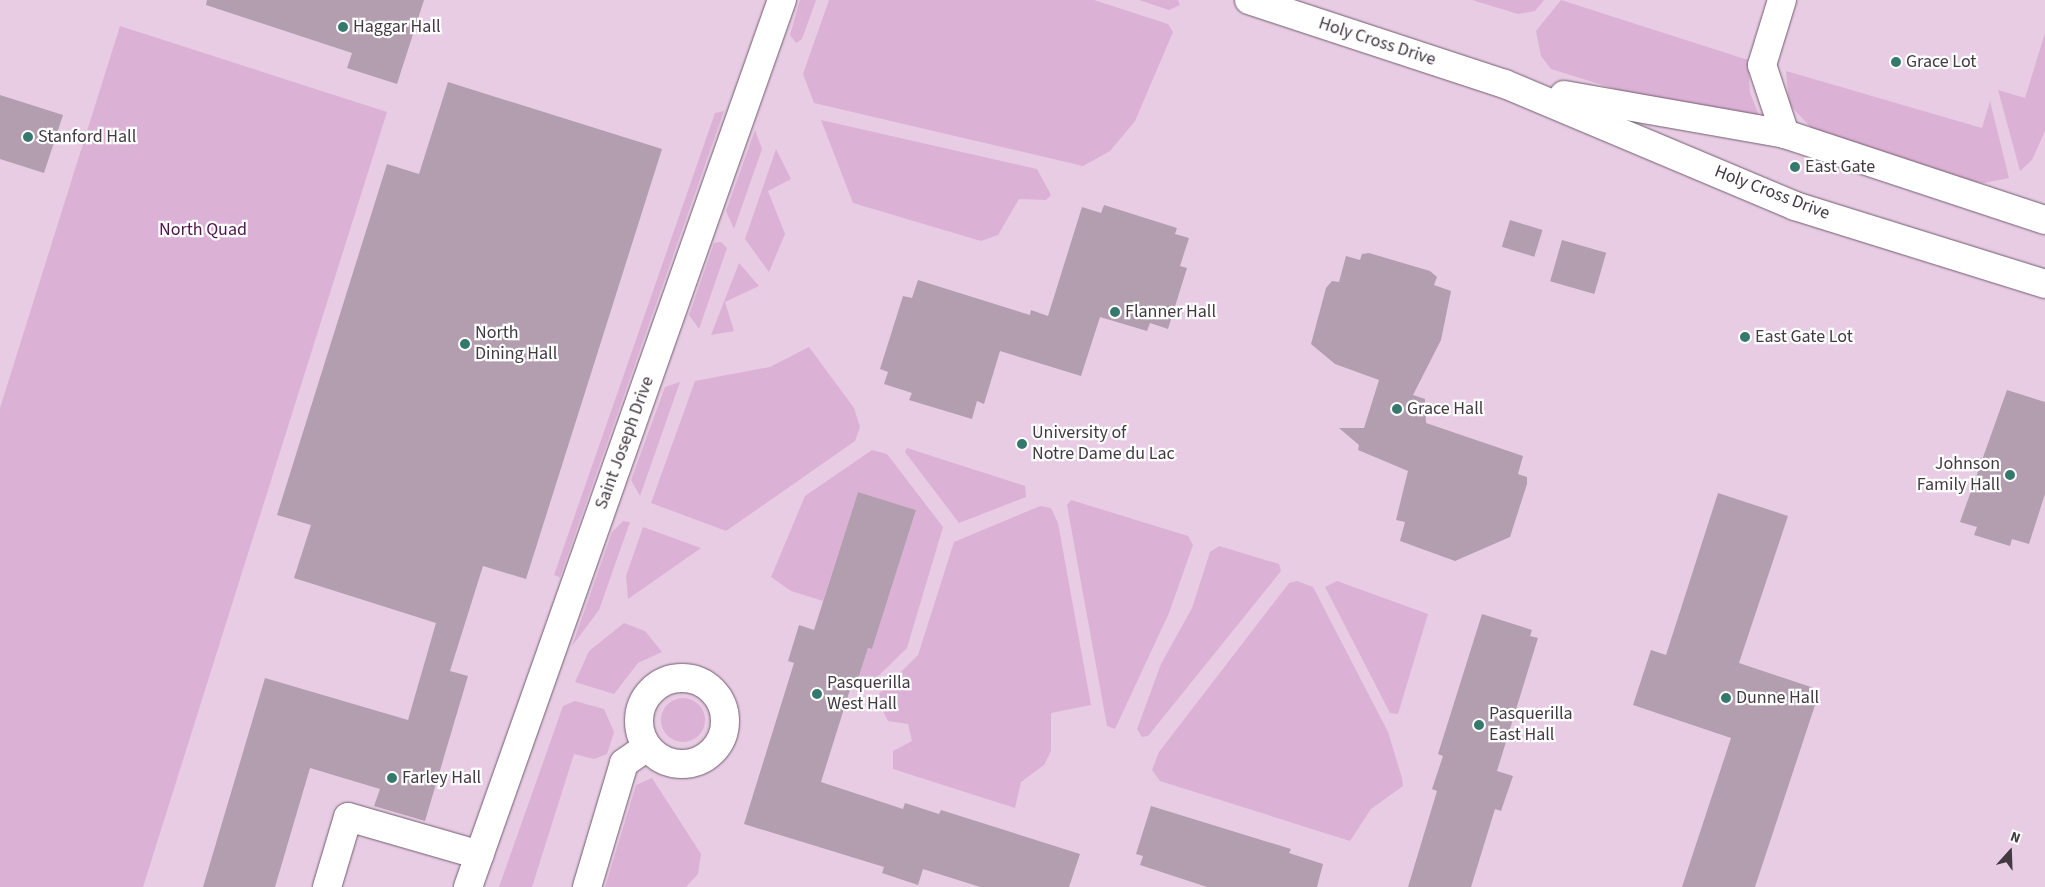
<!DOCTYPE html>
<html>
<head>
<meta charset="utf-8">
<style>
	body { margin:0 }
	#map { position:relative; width:2045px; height:887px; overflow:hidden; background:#efd9ec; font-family:"Source Sans 3",sans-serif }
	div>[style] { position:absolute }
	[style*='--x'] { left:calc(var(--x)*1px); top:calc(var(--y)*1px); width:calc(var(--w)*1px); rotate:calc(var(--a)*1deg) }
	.built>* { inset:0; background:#e8cce4; transform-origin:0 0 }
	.green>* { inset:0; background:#dcb1d6 }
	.round { border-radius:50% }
	.building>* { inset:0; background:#b39eb0; transform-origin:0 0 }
	.roads { filter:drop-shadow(0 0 1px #705d6d) drop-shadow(0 0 1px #705d6d) }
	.minor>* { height:28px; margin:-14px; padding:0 14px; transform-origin:14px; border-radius:14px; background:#fff }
	.minor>.ring { margin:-14px; padding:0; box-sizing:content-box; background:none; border:28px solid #fff; border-radius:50% }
	.dots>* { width:14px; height:14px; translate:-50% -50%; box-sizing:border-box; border:2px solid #fff; border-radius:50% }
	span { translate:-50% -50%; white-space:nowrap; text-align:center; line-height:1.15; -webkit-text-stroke:4.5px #fff; paint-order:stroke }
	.poi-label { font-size:18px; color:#423a41 }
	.left { translate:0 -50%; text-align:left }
	.right { translate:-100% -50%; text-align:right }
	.street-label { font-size:18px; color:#423a41 }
	.park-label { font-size:18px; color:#50144c }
	.north { position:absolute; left:1985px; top:827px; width:50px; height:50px; -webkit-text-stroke:4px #fff; paint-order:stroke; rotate:20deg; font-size:14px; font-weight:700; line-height:20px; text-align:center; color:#423a41 }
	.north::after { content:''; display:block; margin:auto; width:18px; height:22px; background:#423a41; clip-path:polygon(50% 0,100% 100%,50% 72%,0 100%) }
</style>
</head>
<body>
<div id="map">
	<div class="built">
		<i style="left:0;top:0;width:2045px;height:887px"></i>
	</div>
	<div class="green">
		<i style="clip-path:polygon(800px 0,816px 0,802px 39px,796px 43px,790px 35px)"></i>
		<i style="clip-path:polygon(829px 0,1094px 0,1168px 24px,1173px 32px,1135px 121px,1110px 151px,1083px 166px,814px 103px,803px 74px)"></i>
		<i style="clip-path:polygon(1139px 0,1178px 0,1180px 5px,1169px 10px)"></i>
		<i style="clip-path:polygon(1472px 0,1544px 0,1535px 11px,1518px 14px)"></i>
		<i style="clip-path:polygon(1561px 0,1748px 60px,1750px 93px,1761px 120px,1673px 107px,1551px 69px,1541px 56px,1536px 31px)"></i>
		<i style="clip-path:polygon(120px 26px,387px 112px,143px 887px,0 887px,0 408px)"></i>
		<i style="clip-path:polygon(2045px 33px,2045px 131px,2032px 160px,2020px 171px,1998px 90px,2025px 98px)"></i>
		<i style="clip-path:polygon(1786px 71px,1982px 128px,1990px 101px,2009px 178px,1984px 183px,1968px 181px,1818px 135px,1789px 104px)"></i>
		<i style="clip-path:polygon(724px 111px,560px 577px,559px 577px,554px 575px,715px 113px)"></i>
		<i style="clip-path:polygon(821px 120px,1037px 169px,1051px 195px,1046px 200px,1019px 199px,998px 235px,981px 241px,853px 203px)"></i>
		<i style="clip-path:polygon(755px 130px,762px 149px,734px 229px,726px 211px)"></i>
		<i style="clip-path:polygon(776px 149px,791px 179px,768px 191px,785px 234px,769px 272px,745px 239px)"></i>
		<i style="clip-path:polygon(721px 242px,727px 248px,699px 329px,689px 315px,714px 243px)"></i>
		<i style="clip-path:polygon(739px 263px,759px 286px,725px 302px,734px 331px,711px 335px)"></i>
		<i style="clip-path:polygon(809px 347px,854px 408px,860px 427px,855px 441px,726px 531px,651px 503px,695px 381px,770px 367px)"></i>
		<i style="clip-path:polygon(680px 382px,640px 496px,631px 480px,665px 387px)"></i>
		<i style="clip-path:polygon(907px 448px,1025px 486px,1026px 497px,959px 523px,905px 452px)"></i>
		<i style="clip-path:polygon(872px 450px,887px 454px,943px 527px,907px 648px,869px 685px,857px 682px,868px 648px,872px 649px,916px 510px,858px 492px,823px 601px,791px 591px,771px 577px,805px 496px)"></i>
		<i style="clip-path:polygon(1071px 500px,1188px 536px,1193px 545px,1169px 613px,1115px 729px,1107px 726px,1067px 505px)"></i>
		<i style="clip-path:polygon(1040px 506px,1051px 508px,1058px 523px,1091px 705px,1051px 713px,1051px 751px,1044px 765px,1021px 782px,1015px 808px,893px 769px,893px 751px,912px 741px,908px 724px,888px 721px,876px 697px,918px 655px,954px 542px)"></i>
		<i style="clip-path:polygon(623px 521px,630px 522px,599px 610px,572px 646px,612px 532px)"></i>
		<i style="clip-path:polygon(643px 527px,701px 548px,628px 599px,626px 576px)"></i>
		<i style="clip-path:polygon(1219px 546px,1279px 564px,1281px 571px,1148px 736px,1142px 737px,1137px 729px,1161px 664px,1192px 608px,1210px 552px)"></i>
		<i style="clip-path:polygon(1297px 581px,1313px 587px,1388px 732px,1402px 778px,1403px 786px,1371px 809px,1350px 841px,1160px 781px,1152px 770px,1159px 752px,1289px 583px)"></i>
		<i style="clip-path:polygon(1337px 581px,1428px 614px,1398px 714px,1390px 713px,1325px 587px)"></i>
		<i style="clip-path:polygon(624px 623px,645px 631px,662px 652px,638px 663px,614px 694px,575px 682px,589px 651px)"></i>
		<i class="round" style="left:661px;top:698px;width:44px;height:44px"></i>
		<i style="clip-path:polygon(575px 701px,604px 709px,614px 732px,607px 754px,594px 759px,574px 754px,532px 887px,499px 887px,563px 706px)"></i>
		<i style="clip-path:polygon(652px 778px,701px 854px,698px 874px,686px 887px,605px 887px,636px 785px)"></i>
	</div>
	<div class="building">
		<i style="clip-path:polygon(207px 0,424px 0,397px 84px,347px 68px,352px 53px,206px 5px)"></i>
		<i style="clip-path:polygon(448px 82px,662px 149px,526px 579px,483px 566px,450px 671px,468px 676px,425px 821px,374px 806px,380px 789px,310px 768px,275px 887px,203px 887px,265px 678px,408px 720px,436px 623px,294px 578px,311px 525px,277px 515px,387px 164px,419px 174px)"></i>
		<i style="clip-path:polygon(0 95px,63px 115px,44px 173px,0 159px)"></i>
		<i style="clip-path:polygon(1104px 205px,1177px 228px,1175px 234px,1189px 238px,1180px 266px,1187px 268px,1168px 329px,1150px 323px,1147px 331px,1100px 317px,1081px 376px,1000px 351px,984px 404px,977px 401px,972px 419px,909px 400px,912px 393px,884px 384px,888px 372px,880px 369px,903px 296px,912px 298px,918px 280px,1030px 315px,1031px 310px,1048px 316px,1082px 207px,1101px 213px)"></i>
		<i style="left:1510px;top:220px;width:34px;height:28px;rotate:17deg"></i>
		<i style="left:1562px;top:240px;width:46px;height:43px;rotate:16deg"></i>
		<i style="clip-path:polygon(1369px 253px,1430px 271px,1437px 277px,1434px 285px,1451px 291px,1441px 340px,1413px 395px,1425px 399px,1426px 423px,1523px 456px,1518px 474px,1527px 477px,1527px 484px,1510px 537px,1455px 561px,1400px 541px,1405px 522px,1396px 520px,1408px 471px,1358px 450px,1359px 445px,1339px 428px,1364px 428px,1379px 380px,1335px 364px,1311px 344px,1326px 288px,1332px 281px,1339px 282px,1346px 256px,1360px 260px,1362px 254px)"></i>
		<i style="clip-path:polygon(2007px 390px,2045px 402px,2045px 494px,2029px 544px,2012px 539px,2010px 546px,1974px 535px,1977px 527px,1960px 522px)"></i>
		<i style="clip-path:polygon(858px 492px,916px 510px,872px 649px,868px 648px,857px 682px,853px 680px,821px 782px,903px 809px,905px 803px,939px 814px,941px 810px,1080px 854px,1069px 887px,980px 887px,923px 869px,918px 885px,882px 873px,884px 867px,744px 824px,794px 663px,788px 661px,799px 625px,814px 630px)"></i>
		<i style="clip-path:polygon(1718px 493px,1788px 516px,1739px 663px,1820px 690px,1755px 887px,1682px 887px,1731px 738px,1633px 705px,1651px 650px,1666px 655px)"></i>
		<i style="clip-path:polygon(1482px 614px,1532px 630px,1530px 636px,1538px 638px,1497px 771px,1513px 776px,1501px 811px,1495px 809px,1471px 887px,1408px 887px,1437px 791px,1432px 789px,1443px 756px,1438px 754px)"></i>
		<i style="clip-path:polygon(1151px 806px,1291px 849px,1289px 853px,1323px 864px,1317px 887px,1207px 887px,1140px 865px,1143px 856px,1136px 854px)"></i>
	</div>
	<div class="roads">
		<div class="minor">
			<i style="--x:1249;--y:0;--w:269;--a:18.2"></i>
			<i style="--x:1505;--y:84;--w:315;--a:22.8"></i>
			<i style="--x:1795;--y:206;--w:262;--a:17.3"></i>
			<i style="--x:1782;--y:0;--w:68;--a:107.1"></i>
			<i style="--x:1762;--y:65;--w:73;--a:71.6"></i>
			<i style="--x:1564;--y:95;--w:224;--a:10"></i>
			<i style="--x:1785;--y:134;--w:274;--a:18.3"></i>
			<i class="ring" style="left:639px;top:678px;width:58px;height:58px"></i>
			<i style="--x:327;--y:887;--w:73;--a:-73.3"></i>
			<i style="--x:348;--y:817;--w:137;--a:16.1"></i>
			<i style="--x:468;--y:887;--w:941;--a:-70.51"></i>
			<i style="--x:587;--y:887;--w:129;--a:-73.4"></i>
			<i style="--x:624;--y:763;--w:28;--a:-35"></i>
		</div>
	</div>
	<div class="dots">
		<i style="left:343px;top:27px;background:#35796e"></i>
		<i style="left:1896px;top:62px;background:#35796e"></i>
		<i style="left:28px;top:137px;background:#35796e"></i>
		<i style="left:1795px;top:167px;background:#35796e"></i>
		<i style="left:1115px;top:312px;background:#35796e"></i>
		<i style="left:1745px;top:337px;background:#35796e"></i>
		<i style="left:465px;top:344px;background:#35796e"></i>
		<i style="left:1397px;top:409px;background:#35796e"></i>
		<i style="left:1022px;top:444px;background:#35796e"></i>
		<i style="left:2010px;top:475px;background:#35796e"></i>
		<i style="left:817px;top:694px;background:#35796e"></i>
		<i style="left:1726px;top:698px;background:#35796e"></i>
		<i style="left:1479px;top:725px;background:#35796e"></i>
		<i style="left:392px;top:778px;background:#35796e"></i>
	</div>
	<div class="poi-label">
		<span class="left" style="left:353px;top:27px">Haggar Hall</span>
		<span class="left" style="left:1906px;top:62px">Grace Lot</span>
		<span class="left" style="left:38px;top:137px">Stanford Hall</span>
		<span class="left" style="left:1805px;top:167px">East Gate</span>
		<span class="left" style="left:1125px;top:312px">Flanner Hall</span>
		<span class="left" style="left:475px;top:344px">North<br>Dining Hall</span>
		<span class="left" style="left:1755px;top:337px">East Gate Lot</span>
		<span class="left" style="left:1407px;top:409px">Grace Hall</span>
		<span class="left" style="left:1032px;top:444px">University of<br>Notre Dame du Lac</span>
		<span class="right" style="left:2000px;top:475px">Johnson<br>Family Hall</span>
		<span class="left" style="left:827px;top:694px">Pasquerilla<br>West Hall</span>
		<span class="left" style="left:1736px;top:698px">Dunne Hall</span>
		<span class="left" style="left:1489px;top:725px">Pasquerilla<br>East Hall</span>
		<span class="left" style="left:402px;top:778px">Farley Hall</span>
	</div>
	<div class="street-label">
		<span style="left:1377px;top:42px;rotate:18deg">Holy Cross Drive</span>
		<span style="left:1772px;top:193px;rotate:21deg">Holy Cross Drive</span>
		<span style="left:625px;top:443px;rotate:-70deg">Saint Joseph Drive</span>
	</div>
	<div class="park-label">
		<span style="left:203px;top:230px">North Quad</span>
	</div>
	<div class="north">N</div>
</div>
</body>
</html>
